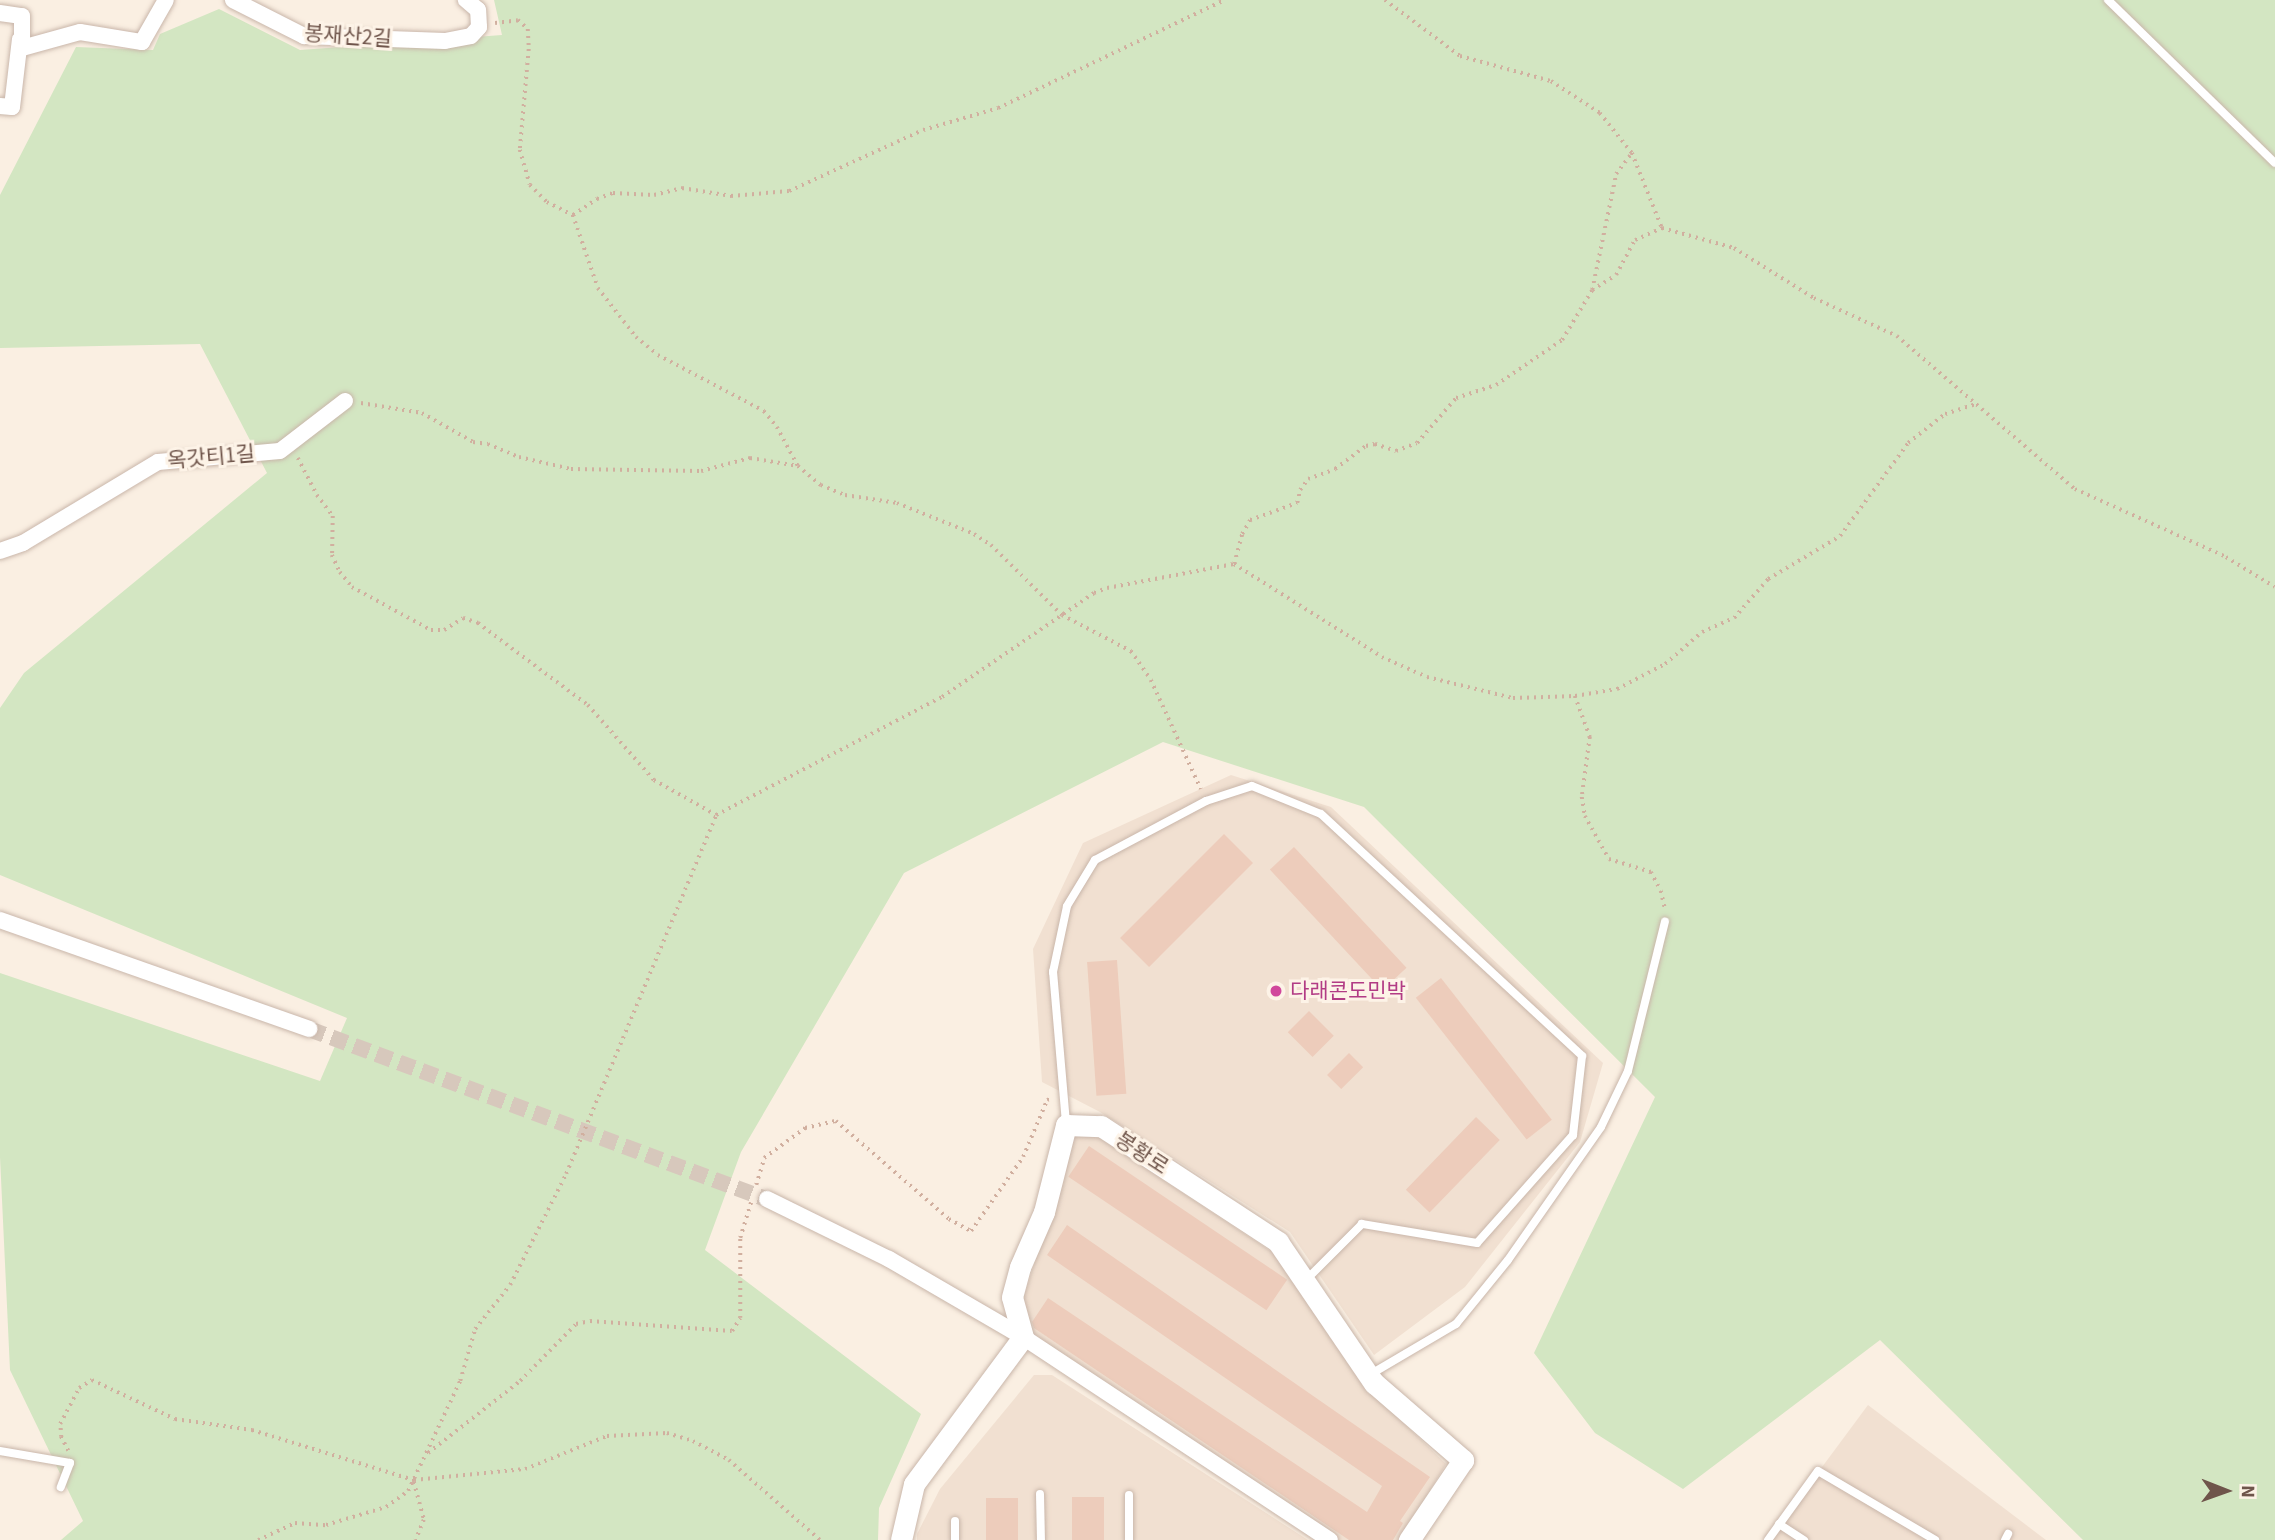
<!DOCTYPE html>
<html>
<head>
<meta charset="utf-8">
<style>
	body { margin:0 }
	#map { position:relative; width:2275px; height:1540px; overflow:hidden; background:#faefe2; font-family:"Source Sans 3","Noto Sans KR",sans-serif }
	div>[style] { position:absolute }
	[style*='--x'] { left:calc(var(--x)*1px); top:calc(var(--y)*1px); width:calc(var(--w)*1px); rotate:calc(var(--a)*1deg) }
	.residential>* { inset:0; background:#f1e0d1 }
	.green>* { inset:0; background:#d3e6c2 }
	.building>* { inset:0; background:#edccbb; transform-origin:0 0 }
	.street-tunnel>* { height:16px; margin-top:-8px; transform-origin:0; background:repeating-linear-gradient(90deg,#d7c8bc 0 16px,transparent 0 24px) }
	.path>* { height:3.5px; margin-top:-1.75px; transform-origin:0; background:repeating-linear-gradient(90deg,#d1af9f 0 2px,transparent 0 7px) }
	.roads { filter:drop-shadow(0 0 2px #c9b6aa) drop-shadow(0 0 2px #c9b6aa) }
	.lane>* { height:8px; margin:-4px; padding:0 4px; transform-origin:4px; border-radius:4px; background:#fff }
	.street>* { height:16px; margin:-8px; padding:0 8px; transform-origin:8px; border-radius:8px; background:#fff }
	.secondary>* { height:21px; margin:-10.5px; padding:0 10.5px; transform-origin:10.5px; border-radius:10.5px; background:#fff }
	.dots>* { width:19px; height:19px; translate:-50% -50%; box-sizing:border-box; border:4px solid #fdf3e7; border-radius:50% }
	span { translate:-50% -50%; white-space:nowrap; text-align:center; line-height:1.15; -webkit-text-stroke:6px #fdf3e7; paint-order:stroke }
	.street-label { font-size:21px; color:#6f554b }
	.hotel-label { font-size:21px; color:#b23c85 }
	.left { translate:0 -50%; text-align:left }
	.north { position:absolute; left:2191px; top:1456px; width:70px; height:70px; -webkit-text-stroke:5px #fdf3e7; paint-order:stroke; rotate:91deg; font-size:19px; font-weight:700; line-height:28px; text-align:center; color:#6f554b }
	.north::after { content:''; display:block; margin:auto; width:24px; height:32px; background:#6f554b; clip-path:polygon(50% 0,100% 100%,50% 72%,0 100%) }
</style>
</head>
<body>
<div id="map">
	<div class="residential">
		<i style="clip-path:polygon(1231px 775px,1331px 807px,1603px 1063px,1580px 1142px,1465px 1287px,1374px 1355px,1290px 1232px,1100px 1112px,1042px 1082px,1033px 949px,1083px 843px)"></i>
		<i style="clip-path:polygon(1075px 1134px,1098px 1137px,1275px 1254px,1363px 1384px,1446px 1464px,1400px 1540px,1339px 1540px,1036px 1342px,1019px 1312px)"></i>
		<i style="clip-path:polygon(1034px 1375px,1052px 1375px,1308px 1540px,917px 1540px,917px 1534px,940px 1489px)"></i>
		<i style="clip-path:polygon(1868px 1405px,2046px 1540px,1768px 1540px)"></i>
	</div>
	<div class="green">
		<i style="clip-path:polygon(494px 0,2275px 0,2275px 1540px,2083px 1540px,1880px 1340px,1683px 1489px,1595px 1433px,1534px 1353px,1655px 1097px,1364px 807px,1163px 742px,904px 873px,741px 1152px,705px 1250px,921px 1414px,879px 1508px,878px 1540px,61px 1540px,83px 1521px,10px 1370px,0 1157px,0 973px,320px 1081px,347px 1018px,0 875px,0 708px,24px 673px,267px 473px,200px 344px,0 348px,0 195px,76px 47px,153px 50px,160px 34px,219px 9px,300px 50px,502px 35px)"></i>
	</div>
	<div class="building">
		<i style="left:1224px;top:834px;width:41px;height:147px;rotate:45deg"></i>
		<i style="left:1294px;top:847px;width:165px;height:33px;rotate:47deg"></i>
		<i style="left:1117px;top:960px;width:134px;height:30px;rotate:86deg"></i>
		<i style="left:1441px;top:978px;width:180px;height:32px;rotate:52deg"></i>
		<i style="left:1309px;top:1011px;width:35px;height:30px;rotate:45deg"></i>
		<i style="left:1349px;top:1053px;width:20px;height:31px;rotate:45deg"></i>
		<i style="left:1476px;top:1117px;width:33px;height:101px;rotate:44deg"></i>
		<i style="left:1089px;top:1146px;width:239px;height:37px;rotate:34deg"></i>
		<i style="clip-path:polygon(1067px 1225px,1430px 1477px,1400px 1521px,1403px 1523px,1393px 1540px,1349px 1540px,1034px 1328px,1032px 1322px,1048px 1298px,1367px 1512px,1382px 1486px,1047px 1255px)"></i>
		<i style="left:1104px;top:1497px;width:43px;height:32px;rotate:90deg"></i>
		<i style="left:986px;top:1498px;width:32px;height:42px"></i>
	</div>
	<div class="street-tunnel">
		<i style="--x:309;--y:1029;--w:489;--a:20.4"></i>
	</div>
	<div class="path">
		<i style="--x:1385;--y:0;--w:94;--a:36.7"></i>
		<i style="--x:1460;--y:56;--w:94;--a:15.4"></i>
		<i style="--x:1551;--y:81;--w:59;--a:33.1"></i>
		<i style="--x:1600;--y:113;--w:51;--a:51.3"></i>
		<i style="--x:1632;--y:153;--w:81;--a:68.2"></i>
		<i style="--x:495;--y:23;--w:23;--a:-7"></i>
		<i style="--x:518;--y:20;--w:13;--a:42"></i>
		<i style="--x:528;--y:29;--w:20;--a:87"></i>
		<i style="--x:529;--y:49;--w:101;--a:95.1"></i>
		<i style="--x:520;--y:150;--w:36;--a:74"></i>
		<i style="--x:530;--y:185;--w:24;--a:45"></i>
		<i style="--x:547;--y:202;--w:29;--a:27"></i>
		<i style="--x:573;--y:215;--w:77;--a:71.1"></i>
		<i style="--x:598;--y:288;--w:62;--a:52.2"></i>
		<i style="--x:636;--y:337;--w:28;--a:39"></i>
		<i style="--x:658;--y:355;--w:120;--a:27.8"></i>
		<i style="--x:764;--y:411;--w:21;--a:51"></i>
		<i style="--x:777;--y:427;--w:44;--a:61.7"></i>
		<i style="--x:798;--y:466;--w:30;--a:40"></i>
		<i style="--x:821;--y:485;--w:26;--a:23"></i>
		<i style="--x:845;--y:495;--w:53;--a:8.7"></i>
		<i style="--x:897;--y:503;--w:83;--a:21.9"></i>
		<i style="--x:974;--y:534;--w:20;--a:33"></i>
		<i style="--x:991;--y:545;--w:100;--a:44.6"></i>
		<i style="--x:1062;--y:615;--w:78;--a:27.6"></i>
		<i style="--x:1131;--y:651;--w:35;--a:55"></i>
		<i style="--x:1151;--y:680;--w:120;--a:65.4"></i>
		<i style="--x:573;--y:215;--w:29;--a:-34"></i>
		<i style="--x:597;--y:199;--w:17;--a:-21"></i>
		<i style="--x:613;--y:193;--w:41;--a:2.8"></i>
		<i style="--x:654;--y:195;--w:29;--a:-14"></i>
		<i style="--x:682;--y:188;--w:50;--a:9.3"></i>
		<i style="--x:731;--y:196;--w:58;--a:-4.9"></i>
		<i style="--x:789;--y:191;--w:147;--a:-24.5"></i>
		<i style="--x:923;--y:130;--w:78;--a:-16.3"></i>
		<i style="--x:998;--y:108;--w:250;--a:-25.5"></i>
		<i style="--x:1592;--y:290;--w:28;--a:-32"></i>
		<i style="--x:1616;--y:275;--w:40;--a:-62"></i>
		<i style="--x:1635;--y:240;--w:30;--a:-24"></i>
		<i style="--x:1662;--y:228;--w:75;--a:15.5"></i>
		<i style="--x:1734;--y:248;--w:94;--a:32"></i>
		<i style="--x:1814;--y:298;--w:91;--a:24.6"></i>
		<i style="--x:1897;--y:336;--w:235;--a:40.7"></i>
		<i style="--x:2075;--y:489;--w:166;--a:24.2"></i>
		<i style="--x:2226;--y:557;--w:57;--a:31.5"></i>
		<i style="--x:361;--y:403;--w:62;--a:9.3"></i>
		<i style="--x:422;--y:413;--w:59;--a:29.6"></i>
		<i style="--x:473;--y:442;--w:15;--a:8"></i>
		<i style="--x:488;--y:444;--w:34;--a:23"></i>
		<i style="--x:519;--y:457;--w:53;--a:13"></i>
		<i style="--x:571;--y:469;--w:130;--a:0.9"></i>
		<i style="--x:701;--y:471;--w:51;--a:-14.9"></i>
		<i style="--x:750;--y:458;--w:49;--a:9.5"></i>
		<i style="--x:298;--y:458;--w:42;--a:62.8"></i>
		<i style="--x:317;--y:495;--w:26;--a:53"></i>
		<i style="--x:333;--y:516;--w:39;--a:91"></i>
		<i style="--x:332;--y:555;--w:19;--a:65"></i>
		<i style="--x:340;--y:572;--w:19;--a:51"></i>
		<i style="--x:352;--y:587;--w:90;--a:28.6"></i>
		<i style="--x:431;--y:630;--w:13;--a:0"></i>
		<i style="--x:444;--y:630;--w:22;--a:-32"></i>
		<i style="--x:463;--y:618;--w:16;--a:18"></i>
		<i style="--x:478;--y:623;--w:137;--a:36.7"></i>
		<i style="--x:588;--y:705;--w:100;--a:48.7"></i>
		<i style="--x:654;--y:780;--w:71;--a:29.4"></i>
		<i style="--x:1234;--y:564;--w:31;--a:-75"></i>
		<i style="--x:1242;--y:534;--w:16;--a:-60"></i>
		<i style="--x:1250;--y:520;--w:50;--a:-19.9"></i>
		<i style="--x:1297;--y:503;--w:13;--a:-77"></i>
		<i style="--x:1300;--y:490;--w:14;--a:-54"></i>
		<i style="--x:1308;--y:479;--w:29;--a:-20"></i>
		<i style="--x:1335;--y:469;--w:39;--a:-37"></i>
		<i style="--x:1366;--y:446;--w:9;--a:-13"></i>
		<i style="--x:1375;--y:444;--w:22;--a:18"></i>
		<i style="--x:1396;--y:451;--w:22;--a:-21"></i>
		<i style="--x:1417;--y:443;--w:60;--a:-49.1"></i>
		<i style="--x:1456;--y:398;--w:42;--a:-18"></i>
		<i style="--x:1496;--y:385;--w:80;--a:-34.3"></i>
		<i style="--x:1562;--y:340;--w:58;--a:-59"></i>
		<i style="--x:1592;--y:290;--w:118;--a:-78.3"></i>
		<i style="--x:1616;--y:174;--w:26;--a:-53"></i>
		<i style="--x:1575;--y:696;--w:44;--a:69.9"></i>
		<i style="--x:1590;--y:737;--w:61;--a:97.6"></i>
		<i style="--x:1582;--y:797;--w:19;--a:81"></i>
		<i style="--x:1585;--y:816;--w:49;--a:60.8"></i>
		<i style="--x:1609;--y:859;--w:44;--a:17.2"></i>
		<i style="--x:1651;--y:872;--w:21;--a:62"></i>
		<i style="--x:1661;--y:891;--w:18;--a:77"></i>
		<i style="--x:756;--y:1185;--w:28;--a:-73"></i>
		<i style="--x:764;--y:1158;--w:51;--a:-36.2"></i>
		<i style="--x:805;--y:1128;--w:32;--a:-13"></i>
		<i style="--x:836;--y:1121;--w:150;--a:40.9"></i>
		<i style="--x:949;--y:1219;--w:25;--a:29"></i>
		<i style="--x:971;--y:1231;--w:90;--a:-54.9"></i>
		<i style="--x:1023;--y:1157;--w:62;--a:-67.2"></i>
		<i style="--x:1047;--y:1100;--w:5;--a:-22"></i>
		<i style="--x:68;--y:1451;--w:16;--a:-117"></i>
		<i style="--x:61;--y:1437;--w:13;--a:-94"></i>
		<i style="--x:60;--y:1424;--w:41;--a:-62.2"></i>
		<i style="--x:79;--y:1388;--w:15;--a:-32"></i>
		<i style="--x:92;--y:1380;--w:92;--a:25.2"></i>
		<i style="--x:175;--y:1419;--w:78;--a:8.1"></i>
		<i style="--x:252;--y:1430;--w:170;--a:17.2"></i>
		<i style="--x:414;--y:1480;--w:112;--a:-5.7"></i>
		<i style="--x:525;--y:1469;--w:88;--a:-21.9"></i>
		<i style="--x:607;--y:1436;--w:60;--a:-2.9"></i>
		<i style="--x:667;--y:1433;--w:27;--a:17"></i>
		<i style="--x:693;--y:1441;--w:41;--a:27.8"></i>
		<i style="--x:729;--y:1460;--w:121;--a:41.3"></i>
		<i style="--x:428;--y:1453;--w:117;--a:-38"></i>
		<i style="--x:520;--y:1381;--w:80;--a:-45.5"></i>
		<i style="--x:576;--y:1324;--w:14;--a:-12"></i>
		<i style="--x:590;--y:1321;--w:142;--a:4"></i>
		<i style="--x:732;--y:1331;--w:15;--a:-58"></i>
		<i style="--x:740;--y:1318;--w:80;--a:-90"></i>
		<i style="--x:740;--y:1238;--w:37;--a:-73"></i>
		<i style="--x:414;--y:1482;--w:39;--a:75"></i>
		<i style="--x:424;--y:1520;--w:22;--a:112"></i>
		<i style="--x:258;--y:1540;--w:41;--a:-24.7"></i>
		<i style="--x:295;--y:1523;--w:31;--a:4"></i>
		<i style="--x:326;--y:1525;--w:63;--a:-16.7"></i>
		<i style="--x:386;--y:1507;--w:27;--a:-36"></i>
		<i style="--x:408;--y:1491;--w:122;--a:-64.7"></i>
		<i style="--x:460;--y:1381;--w:54;--a:-73.9"></i>
		<i style="--x:475;--y:1329;--w:56;--a:-51.5"></i>
		<i style="--x:510;--y:1285;--w:124;--a:-63.2"></i>
		<i style="--x:566;--y:1174;--w:389;--a:-67.3"></i>
		<i style="--x:716;--y:815;--w:255;--a:-27.6"></i>
		<i style="--x:942;--y:697;--w:184;--a:-34.4"></i>
		<i style="--x:1094;--y:593;--w:14;--a:-21"></i>
		<i style="--x:1107;--y:588;--w:129;--a:-10.7"></i>
		<i style="--x:1234;--y:564;--w:175;--a:32.1"></i>
		<i style="--x:1382;--y:657;--w:49;--a:24"></i>
		<i style="--x:1427;--y:677;--w:89;--a:13.7"></i>
		<i style="--x:1513;--y:698;--w:62;--a:-1.8"></i>
		<i style="--x:1575;--y:696;--w:43;--a:-9.5"></i>
		<i style="--x:1617;--y:689;--w:54;--a:-27.5"></i>
		<i style="--x:1665;--y:664;--w:49;--a:-40.9"></i>
		<i style="--x:1702;--y:632;--w:35;--a:-24"></i>
		<i style="--x:1734;--y:618;--w:52;--a:-48.9"></i>
		<i style="--x:1768;--y:579;--w:84;--a:-30.8"></i>
		<i style="--x:1840;--y:536;--w:115;--a:-53.8"></i>
		<i style="--x:1908;--y:443;--w:47;--a:-38.1"></i>
		<i style="--x:1945;--y:414;--w:33;--a:-18"></i>
	</div>
	<div class="roads">
		<div class="lane">
			<i style="--x:2108;--y:0;--w:233;--a:44.3"></i>
			<i style="--x:1066;--y:1123;--w:152;--a:-94.9"></i>
			<i style="--x:1053;--y:972;--w:67;--a:-78"></i>
			<i style="--x:1067;--y:906;--w:54;--a:-58.7"></i>
			<i style="--x:1095;--y:860;--w:126;--a:-28"></i>
			<i style="--x:1206;--y:801;--w:48;--a:-18.1"></i>
			<i style="--x:1252;--y:786;--w:74;--a:22.1"></i>
			<i style="--x:1321;--y:814;--w:356;--a:42.8"></i>
			<i style="--x:1582;--y:1056;--w:80;--a:96.5"></i>
			<i style="--x:1573;--y:1135;--w:144;--a:131.6"></i>
			<i style="--x:1477;--y:1243;--w:117;--a:-170.6"></i>
			<i style="--x:1362;--y:1224;--w:81;--a:135"></i>
			<i style="--x:1371;--y:1374;--w:99;--a:-30.5"></i>
			<i style="--x:1456;--y:1324;--w:82;--a:-50.9"></i>
			<i style="--x:1508;--y:1260;--w:162;--a:-55"></i>
			<i style="--x:1601;--y:1127;--w:62;--a:-64.3"></i>
			<i style="--x:1628;--y:1071;--w:154;--a:-76.1"></i>
			<i style="--x:0;--y:1451;--w:71;--a:9.7"></i>
			<i style="--x:70;--y:1463;--w:26;--a:111"></i>
			<i style="--x:1040;--y:1494;--w:46;--a:88.8"></i>
			<i style="--x:1129;--y:1495;--w:45;--a:90"></i>
			<i style="--x:1779;--y:1524;--w:30;--a:33"></i>
			<i style="--x:955;--y:1540;--w:19;--a:-90"></i>
			<i style="--x:1768;--y:1540;--w:85;--a:-54.1"></i>
			<i style="--x:1818;--y:1471;--w:136;--a:30.5"></i>
			<i style="--x:2005;--y:1540;--w:7;--a:-63"></i>
		</div>
		<div class="street">
			<i style="--x:233;--y:0;--w:80;--a:26.9"></i>
			<i style="--x:304;--y:36;--w:141;--a:2"></i>
			<i style="--x:445;--y:41;--w:26;--a:-11"></i>
			<i style="--x:471;--y:36;--w:12;--a:-48"></i>
			<i style="--x:479;--y:27;--w:17;--a:-93"></i>
			<i style="--x:478;--y:10;--w:16;--a:-140"></i>
			<i style="--x:0;--y:13;--w:22;--a:8"></i>
			<i style="--x:22;--y:16;--w:32;--a:90"></i>
			<i style="--x:22;--y:48;--w:60;--a:-15.4"></i>
			<i style="--x:80;--y:32;--w:63;--a:9.2"></i>
			<i style="--x:142;--y:42;--w:48;--a:-60.3"></i>
			<i style="--x:0;--y:106;--w:12;--a:5"></i>
			<i style="--x:12;--y:107;--w:68;--a:-83.3"></i>
			<i style="--x:0;--y:551;--w:24;--a:-19"></i>
			<i style="--x:23;--y:543;--w:157;--a:-31"></i>
			<i style="--x:158;--y:462;--w:122;--a:-5.2"></i>
			<i style="--x:280;--y:451;--w:82;--a:-37.6"></i>
			<i style="--x:0;--y:920;--w:328;--a:19.4"></i>
			<i style="--x:767;--y:1199;--w:136;--a:26.2"></i>
			<i style="--x:889;--y:1259;--w:155;--a:30.2"></i>
			<i style="--x:1023;--y:1337;--w:368;--a:33.5"></i>
		</div>
		<div class="secondary">
			<i style="--x:901;--y:1540;--w:57;--a:-76.9"></i>
			<i style="--x:914;--y:1484;--w:183;--a:-53.4"></i>
			<i style="--x:1023;--y:1337;--w:41;--a:-105.4"></i>
			<i style="--x:1012;--y:1297;--w:31;--a:-75"></i>
			<i style="--x:1020;--y:1267;--w:60;--a:-66.4"></i>
			<i style="--x:1044;--y:1212;--w:90;--a:-75.8"></i>
			<i style="--x:1066;--y:1125;--w:35;--a:2"></i>
			<i style="--x:1101;--y:1126;--w:212;--a:33.2"></i>
			<i style="--x:1278;--y:1242;--w:171;--a:55.8"></i>
			<i style="--x:1374;--y:1383;--w:118;--a:40.9"></i>
			<i style="--x:1463;--y:1460;--w:97;--a:124"></i>
		</div>
	</div>
	<div class="dots">
		<i style="left:1276px;top:991px;background:#d1479c"></i>
	</div>
	<div class="street-label">
		<span style="left:348px;top:36px;rotate:4deg">봉재산2길</span>
		<span style="left:211px;top:457px;rotate:-5deg">옥갓티1길</span>
		<span style="left:1142px;top:1153px;rotate:33deg">봉황로</span>
	</div>
	<div class="hotel-label">
		<span class="left" style="left:1290px;top:991px">다래콘도민박</span>
	</div>
	<div class="north">N</div>
</div>
</body>
</html>
